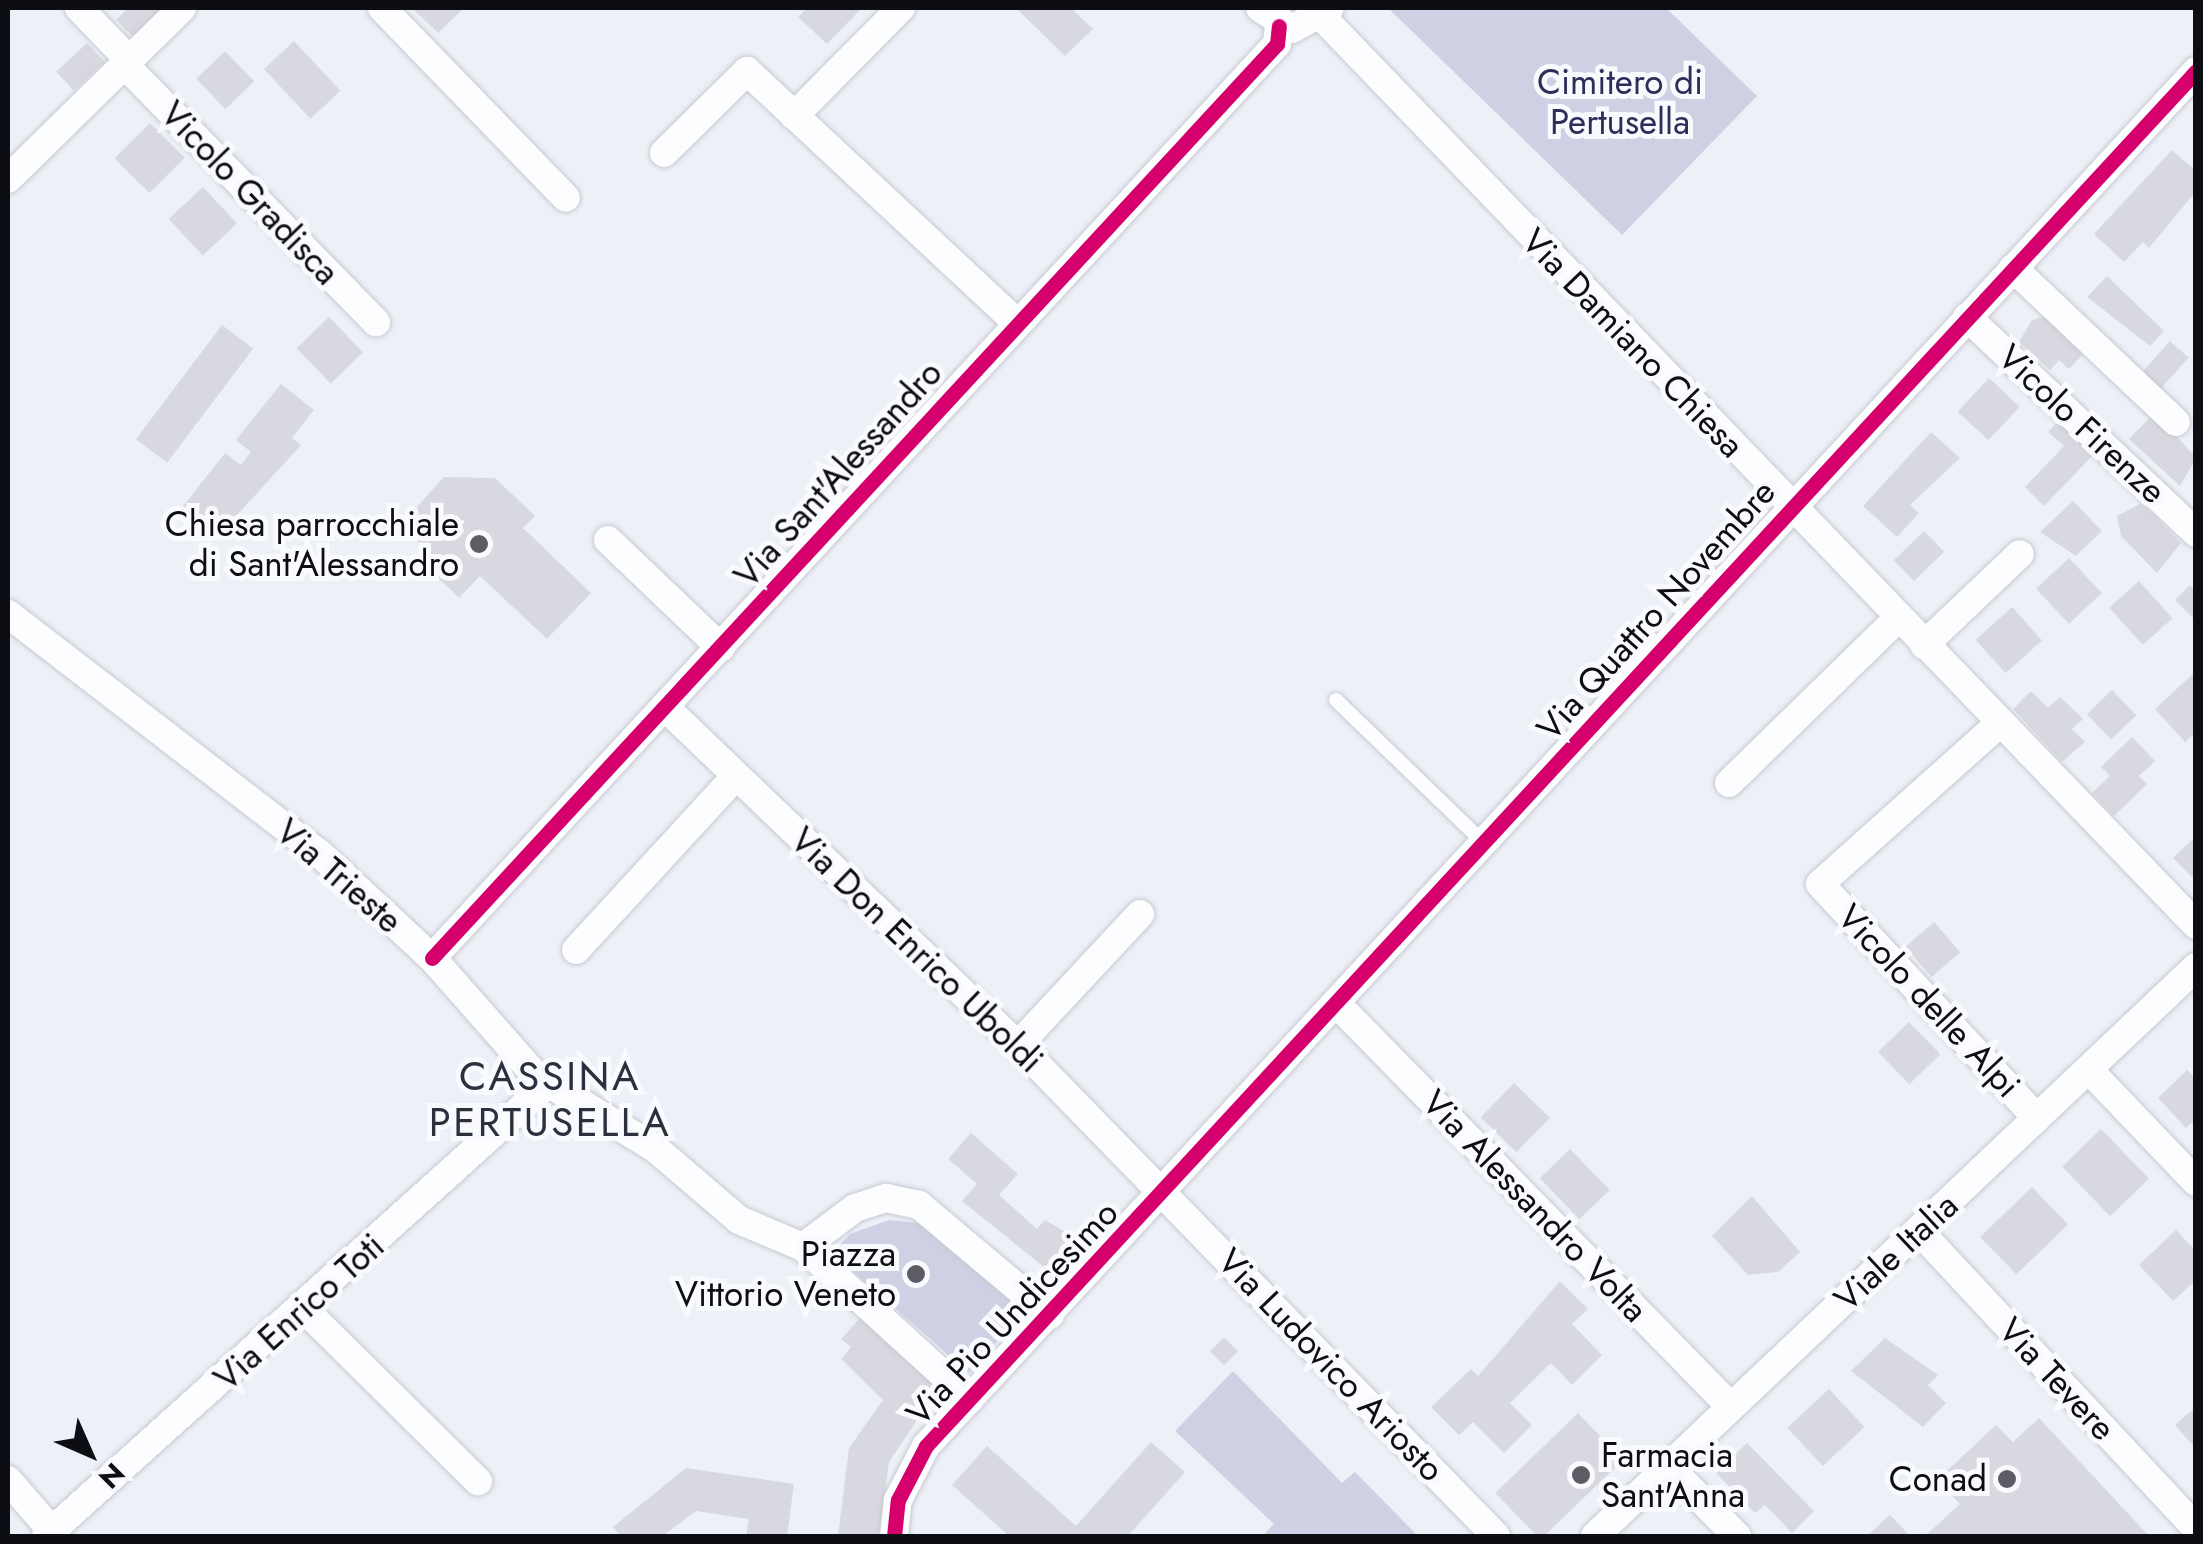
<!DOCTYPE html>
<html>
<head>
<meta charset="utf-8">
<style>
	body { margin:0 }
	#map { position:relative; width:2203px; height:1544px; overflow:hidden; background:#eef0f8; font-family:Jost,sans-serif }
	div>[style] { position:absolute }
	[style*='--x'] { left:calc(var(--x)*1px); top:calc(var(--y)*1px); width:calc(var(--w)*1px); rotate:calc(var(--a)*1deg) }
	.green>* { inset:0; background:#ced1e4 }
	.building>* { inset:0; background:#d8d9e0; transform-origin:0 0 }
	.roads { filter:drop-shadow(0 0 2px #c8c9d0) drop-shadow(0 0 2px #c8c9d0) }
	.lane>* { height:14px; margin:-7px; padding:0 7px; transform-origin:7px; border-radius:7px; background:#fcfdfe }
	.street>* { height:28px; margin:-14px; padding:0 14px; transform-origin:14px; border-radius:14px; background:#fcfdfe }
	.cycleway>* { height:15px; margin:-7.5px; padding:0 7.5px; transform-origin:7.5px; border-radius:7.5px; background:#d6006c }
	.dots>* { width:28px; height:28px; translate:-50% -50%; box-sizing:border-box; border:5px solid #f9fafe; border-radius:50% }
	span { translate:-50% -50%; white-space:nowrap; text-align:center; line-height:1.15; -webkit-text-stroke:10px #f9fafe; paint-order:stroke }
	.park-label { font-size:35px; color:#2d2d58 }
	.street-label { font-size:35px; color:#0d0e14 }
	.poi-label { font-size:35px; color:#0d0e14 }
	.right { translate:-100% -50%; text-align:right }
	.left { translate:0 -50%; text-align:left }
	.quarter-label { font-size:40px; color:#2e2f3e; letter-spacing:2.5px }
	.frame { position:absolute; inset:0; border:10px solid #0d0e14; pointer-events:none }
	.north { position:absolute; left:40px; top:1404px; width:100px; height:100px; -webkit-text-stroke:8px #f9fafe; paint-order:stroke; rotate:135deg; font-size:28px; font-weight:700; line-height:40px; text-align:center; color:#0d0e14 }
	.north::after { content:''; display:block; margin:auto; width:35px; height:45px; background:#0d0e14; clip-path:polygon(50% 0,100% 100%,50% 72%,0 100%) }
</style>
</head>
<body>
<div id="map">
	<div class="green">
		<i style="clip-path:polygon(1388px 8px,1666px 8px,1757px 96px,1622px 235px)"></i>
		<i style="clip-path:polygon(889px 1220px,927px 1224px,1025px 1310px,969px 1373px,832px 1253px,850px 1234px)"></i>
		<i style="clip-path:polygon(1233px 1371px,1342px 1483px,1355px 1472px,1418px 1536px,1262px 1536px,1274px 1524px,1175px 1431px)"></i>
	</div>
	<div class="building">
		<i style="clip-path:polygon(128px 8px,164px 8px,133px 37px,116px 20px)"></i>
		<i style="clip-path:polygon(412px 8px,464px 8px,438px 33px)"></i>
		<i style="clip-path:polygon(807px 8px,862px 8px,827px 44px,798px 17px)"></i>
		<i style="clip-path:polygon(1016px 8px,1071px 8px,1093px 29px,1065px 56px)"></i>
		<i style="left:294px;top:41px;width:68px;height:41px;rotate:47deg"></i>
		<i style="left:87px;top:43px;width:26px;height:42px;rotate:47deg"></i>
		<i style="left:225px;top:51px;width:42px;height:40px;rotate:46deg"></i>
		<i style="left:150px;top:123px;width:49px;height:50px;rotate:45deg"></i>
		<i style="clip-path:polygon(2172px 150px,2196px 171px,2196px 191px,2149px 248px,2143px 242px,2124px 262px,2094px 234px)"></i>
		<i style="left:203px;top:187px;width:50px;height:47px;rotate:47deg"></i>
		<i style="clip-path:polygon(2107px 276px,2164px 331px,2150px 346px,2087px 297px)"></i>
		<i style="clip-path:polygon(2045px 316px,2085px 352px,2069px 369px,2059px 360px,2050px 370px,2019px 342px,2032px 320px)"></i>
		<i style="left:329px;top:317px;width:49px;height:45px;rotate:46deg"></i>
		<i style="left:222px;top:325px;width:39px;height:143px;rotate:37deg"></i>
		<i style="left:2170px;top:341px;width:25px;height:45px;rotate:42deg"></i>
		<i style="left:1989px;top:378px;width:42px;height:46px;rotate:43deg"></i>
		<i style="clip-path:polygon(281px 384px,314px 410px,292px 438px,301px 445px,216px 538px,180px 510px,225px 453px,241px 465px,251px 452px,236px 440px)"></i>
		<i style="clip-path:polygon(2067px 412px,2102px 446px,2044px 506px,2025px 487px,2064px 446px,2048px 432px)"></i>
		<i style="clip-path:polygon(2155px 412px,2196px 458px,2180px 486px,2129px 439px)"></i>
		<i style="clip-path:polygon(1931px 432px,1960px 458px,1910px 505px,1919px 513px,1897px 537px,1863px 506px)"></i>
		<i style="clip-path:polygon(444px 477px,495px 478px,535px 516px,523px 528px,591px 593px,547px 639px,480px 576px,459px 598px,419px 559px,415px 509px)"></i>
		<i style="clip-path:polygon(2073px 501px,2102px 531px,2076px 556px,2040px 532px)"></i>
		<i style="clip-path:polygon(2142px 503px,2181px 543px,2157px 573px,2121px 536px,2117px 516px)"></i>
		<i style="left:1924px;top:531px;width:29px;height:42px;rotate:46deg"></i>
		<i style="left:2069px;top:558px;width:48px;height:45px;rotate:47deg"></i>
		<i style="left:2139px;top:581px;width:50px;height:40px;rotate:48deg"></i>
		<i style="clip-path:polygon(2190px 585px,2196px 591px,2196px 621px,2175px 600px)"></i>
		<i style="left:2012px;top:607px;width:45px;height:49px;rotate:48deg"></i>
		<i style="clip-path:polygon(2196px 671px,2196px 732px,2185px 742px,2155px 709px)"></i>
		<i style="left:2112px;top:690px;width:35px;height:35px;rotate:46deg"></i>
		<i style="clip-path:polygon(2031px 691px,2048px 708px,2060px 697px,2083px 719px,2072px 729px,2085px 742px,2062px 762px,2013px 709px)"></i>
		<i style="clip-path:polygon(2132px 737px,2155px 761px,2139px 776px,2147px 784px,2114px 816px,2092px 793px,2110px 776px,2101px 767px)"></i>
		<i style="clip-path:polygon(2196px 836px,2196px 876px,2193px 878px,2173px 858px)"></i>
		<i style="left:1934px;top:922px;width:40px;height:38px;rotate:49deg"></i>
		<i style="left:1909px;top:1022px;width:45px;height:43px;rotate:46deg"></i>
		<i style="clip-path:polygon(2187px 1070px,2196px 1079px,2196px 1119px,2186px 1128px,2158px 1098px)"></i>
		<i style="left:1514px;top:1083px;width:50px;height:48px;rotate:44deg"></i>
		<i style="left:2101px;top:1129px;width:69px;height:54px;rotate:46deg"></i>
		<i style="clip-path:polygon(971px 1133px,1018px 1174px,999px 1195px,1037px 1229px,1045px 1220px,1073px 1236px,1104px 1204px,1124px 1221px,1080px 1273px,1055px 1276px,962px 1201px,977px 1184px,948px 1159px)"></i>
		<i style="left:1570px;top:1149px;width:57px;height:42px;rotate:46deg"></i>
		<i style="left:2032px;top:1187px;width:52px;height:72px;rotate:46deg"></i>
		<i style="clip-path:polygon(1752px 1196px,1800px 1252px,1778px 1272px,1748px 1275px,1712px 1236px)"></i>
		<i style="clip-path:polygon(2176px 1230px,2196px 1251px,2196px 1280px,2173px 1301px,2139px 1265px)"></i>
		<i style="clip-path:polygon(1560px 1281px,1588px 1309px,1572px 1324px,1602px 1355px,1572px 1385px,1551px 1363px,1510px 1403px,1532px 1425px,1504px 1453px,1473px 1422px,1459px 1435px,1431px 1407px,1471px 1369px,1478px 1376px)"></i>
		<i style="clip-path:polygon(860px 1318px,938px 1389px,889px 1462px,879px 1536px,838px 1536px,849px 1448px,883px 1400px,841px 1359px,851px 1347px,841px 1339px)"></i>
		<i style="left:1224px;top:1337px;width:20px;height:20px;rotate:45deg"></i>
		<i style="clip-path:polygon(1885px 1338px,1938px 1375px,1928px 1385px,1946px 1403px,1923px 1427px,1851px 1371px)"></i>
		<i style="left:1829px;top:1389px;width:52px;height:57px;rotate:47deg"></i>
		<i style="clip-path:polygon(2196px 1407px,2196px 1449px,2175px 1425px)"></i>
		<i style="left:1578px;top:1413px;width:65px;height:115px;rotate:46deg"></i>
		<i style="clip-path:polygon(2039px 1418px,2149px 1536px,1925px 1536px,1960px 1504px,1937px 1480px,1996px 1425px,2013px 1442px)"></i>
		<i style="clip-path:polygon(1151px 1442px,1185px 1472px,1128px 1536px,1009px 1536px,952px 1485px,987px 1446px,1076px 1526px)"></i>
		<i style="clip-path:polygon(1747px 1443px,1814px 1511px,1792px 1533px,1765px 1505px,1755px 1513px,1716px 1473px)"></i>
		<i style="clip-path:polygon(686px 1468px,794px 1484px,787px 1536px,746px 1536px,749px 1519px,696px 1511px,663px 1536px,620px 1536px,613px 1527px)"></i>
		<i style="clip-path:polygon(1890px 1515px,1910px 1536px,1867px 1536px)"></i>
	</div>
	<div class="roads">
		<div class="lane">
			<i style="--x:1336;--y:700;--w:206;--a:44"></i>
		</div>
		<div class="street">
			<i style="--x:79;--y:8;--w:71;--a:46.1"></i>
			<i style="--x:382;--y:8;--w:264;--a:45.9"></i>
			<i style="--x:1260;--y:8;--w:38;--a:33"></i>
			<i style="--x:1292;--y:29;--w:43;--a:-28.9"></i>
			<i style="--x:1323;--y:18;--w:1259;--a:46.09"></i>
			<i style="--x:124;--y:64;--w:361;--a:45.7"></i>
			<i style="--x:794;--y:116;--w:152;--a:-45.3"></i>
			<i style="--x:664;--y:153;--w:117;--a:-44.7"></i>
			<i style="--x:747;--y:71;--w:369;--a:43"></i>
			<i style="--x:8;--y:179;--w:244;--a:-44.5"></i>
			<i style="--x:2013;--y:268;--w:224;--a:43.4"></i>
			<i style="--x:1967;--y:317;--w:315;--a:43.3"></i>
			<i style="--x:608;--y:540;--w:156;--a:43.7"></i>
			<i style="--x:8;--y:614;--w:394;--a:37.6"></i>
			<i style="--x:320;--y:854;--w:153;--a:42.9"></i>
			<i style="--x:432;--y:958;--w:156;--a:48.6"></i>
			<i style="--x:535;--y:1075;--w:142;--a:31.4"></i>
			<i style="--x:656;--y:1149;--w:109;--a:40.5"></i>
			<i style="--x:739;--y:1220;--w:69;--a:22.9"></i>
			<i style="--x:803;--y:1247;--w:226;--a:42.3"></i>
			<i style="--x:1924;--y:645;--w:132;--a:-43.5"></i>
			<i style="--x:666;--y:708;--w:487;--a:43.8"></i>
			<i style="--x:1018;--y:1045;--w:685;--a:45.77"></i>
			<i style="--x:2000;--y:723;--w:241;--a:138.2"></i>
			<i style="--x:1820;--y:884;--w:319;--a:47.2"></i>
			<i style="--x:1729;--y:783;--w:236;--a:-44.3"></i>
			<i style="--x:576;--y:950;--w:236;--a:-47.4"></i>
			<i style="--x:432;--y:958;--w:1245;--a:-47.25"></i>
			<i style="--x:1277;--y:44;--w:18;--a:-84"></i>
			<i style="--x:1338;--y:1005;--w:562;--a:45.65"></i>
			<i style="--x:1018;--y:1045;--w:179;--a:-47"></i>
			<i style="--x:2089;--y:1070;--w:155;--a:46.3"></i>
			<i style="--x:1919;--y:1231;--w:406;--a:47"></i>
			<i style="--x:803;--y:1247;--w:65;--a:-36.9"></i>
			<i style="--x:855;--y:1208;--w:33;--a:-18"></i>
			<i style="--x:886;--y:1198;--w:34;--a:12"></i>
			<i style="--x:919;--y:1205;--w:171;--a:40"></i>
			<i style="--x:304;--y:1309;--w:245;--a:44.7"></i>
			<i style="--x:1669;--y:1467;--w:97;--a:45.4"></i>
			<i style="--x:8;--y:1480;--w:67;--a:49.2"></i>
			<i style="--x:46;--y:1536;--w:676;--a:-42"></i>
			<i style="--x:894;--y:1536;--w:36;--a:-84"></i>
			<i style="--x:898;--y:1500;--w:61;--a:-62.6"></i>
			<i style="--x:926;--y:1446;--w:1872;--a:-47.27"></i>
			<i style="--x:1595;--y:1536;--w:828;--a:-43.43"></i>
		</div>
	</div>
	<div class="cycleway">
		<i style="--x:432;--y:958;--w:1245;--a:-47.25"></i>
		<i style="--x:1277;--y:44;--w:18;--a:-84"></i>
		<i style="--x:894;--y:1536;--w:36;--a:-84"></i>
		<i style="--x:898;--y:1500;--w:61;--a:-62.6"></i>
		<i style="--x:926;--y:1446;--w:1872;--a:-47.27"></i>
	</div>
	<div class="dots">
		<i style="left:479px;top:544px;background:#5c5d64"></i>
		<i style="left:916px;top:1274px;background:#5c5d64"></i>
		<i style="left:1581px;top:1475px;background:#5c5d64"></i>
		<i style="left:2007px;top:1479px;background:#5c5d64"></i>
	</div>
	<div class="park-label">
		<span style="left:1620px;top:102px">Cimitero di<br>Pertusella</span>
	</div>
	<div class="street-label">
		<span style="left:250px;top:193px;rotate:46deg">Vicolo Gradisca</span>
		<span style="left:1633px;top:343px;rotate:46deg">Via Damiano Chiesa</span>
		<span style="left:2082px;top:424px;rotate:43deg">Vicolo Firenze</span>
		<span style="left:838px;top:474px;rotate:-48deg">Via Sant'Alessandro</span>
		<span style="left:1656px;top:610px;rotate:-48deg">Via Quattro Novembre</span>
		<span style="left:339px;top:876px;rotate:41deg">Via Trieste</span>
		<span style="left:917px;top:950px;rotate:44deg">Via Don Enrico Uboldi</span>
		<span style="left:1929px;top:1001px;rotate:47deg">Vicolo delle Alpi</span>
		<span style="left:1535px;top:1206px;rotate:46deg">Via Alessandro Volta</span>
		<span style="left:1896px;top:1252px;rotate:-43deg">Viale Italia</span>
		<span style="left:299px;top:1312px;rotate:-42deg">Via Enrico Toti</span>
		<span style="left:1012px;top:1313px;rotate:-47deg">Via Pio Undicesimo</span>
		<span style="left:1331px;top:1365px;rotate:46deg">Via Ludovico Ariosto</span>
		<span style="left:2057px;top:1379px;rotate:47deg">Via Tevere</span>
	</div>
	<div class="poi-label">
		<span class="right" style="left:459px;top:544px">Chiesa parrocchiale<br>di Sant'Alessandro</span>
		<span class="right" style="left:896px;top:1274px">Piazza<br>Vittorio Veneto</span>
		<span class="left" style="left:1601px;top:1475px">Farmacia<br>Sant'Anna</span>
		<span class="right" style="left:1987px;top:1479px">Conad</span>
	</div>
	<div class="quarter-label">
		<span style="left:550px;top:1099px">CASSINA<br>PERTUSELLA</span>
	</div>
	<div class="frame"></div>
	<div class="north">N</div>
</div>
</body>
</html>
